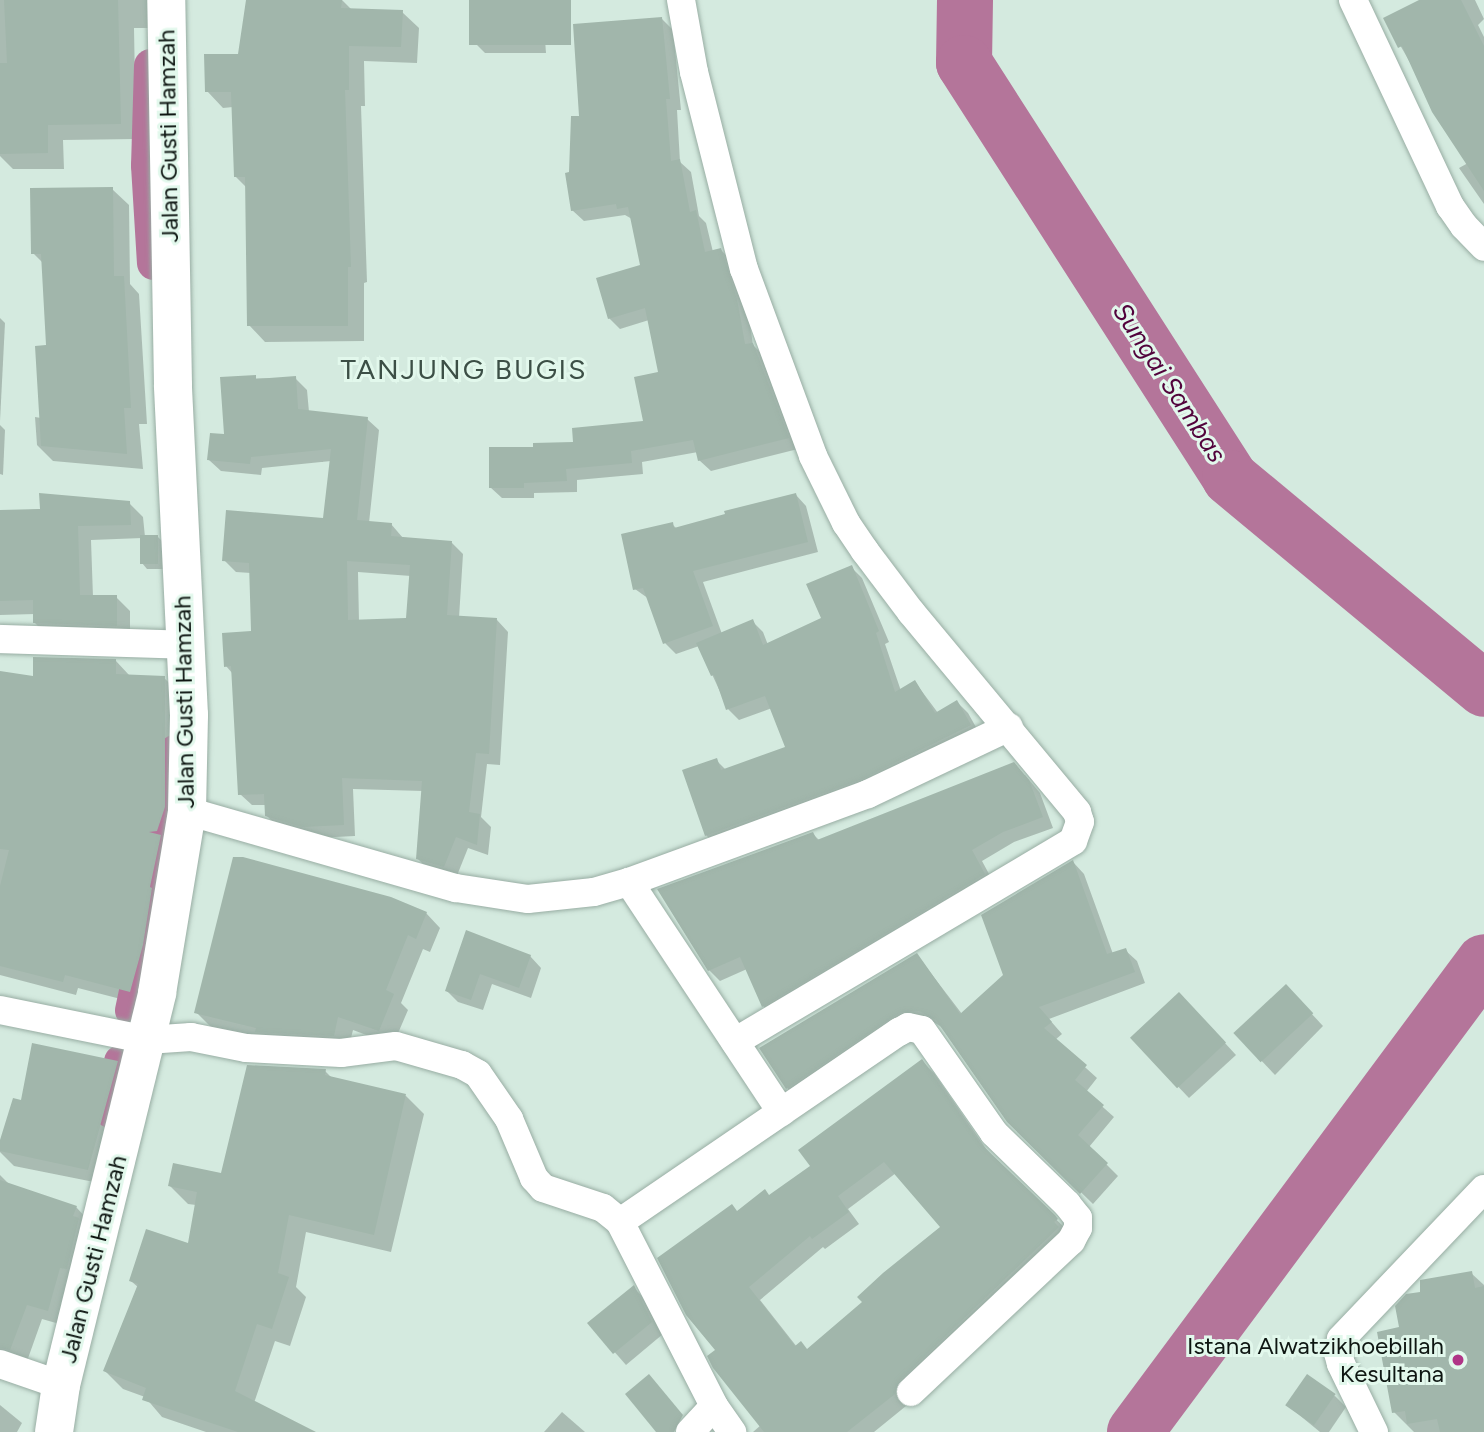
<!DOCTYPE html>
<html>
<head>
<meta charset="utf-8">
<style>
	body { margin:0 }
	#map { position:relative; width:1484px; height:1432px; overflow:hidden; background:#d4eadf; font-family:Figtree,sans-serif }
	div>[style] { position:absolute }
	[style*='--x'] { left:calc(var(--x)*1px); top:calc(var(--y)*1px); width:calc(var(--w)*1px); rotate:calc(var(--a)*1deg) }
	.shadow>* { inset:0; background:#0003 }
	.canal>* { height:33px; margin:-16.5px; padding:0 16.5px; transform-origin:16.5px; border-radius:16.5px; background:#b4759a }
	.river>* { height:56px; margin:-28px; padding:0 28px; transform-origin:28px; border-radius:28px; background:#b4759a }
	.building>* { inset:0; background:#a1b6ab; transform-origin:0 0 }
	.roads { filter:drop-shadow(0 0 2px #98ada3) drop-shadow(0 0 2px #98ada3) }
	.street>* { height:28px; margin:-14px; padding:0 14px; transform-origin:14px; border-radius:14px; background:#fff }
	.secondary>* { height:38px; margin:-19px; padding:0 19px; transform-origin:19px; border-radius:19px; background:#fff }
	.dots>* { width:19px; height:19px; translate:-50% -50%; box-sizing:border-box; border:4px solid #e2f8ec; border-radius:50% }
	span { translate:-50% -50%; white-space:nowrap; text-align:center; line-height:1.15; -webkit-text-stroke:6px #e2f8ec; paint-order:stroke }
	.street-label { font-size:24px; color:#0e1612 }
	.poi-label { font-size:24px; color:#0e1612 }
	.right { translate:-100% -50%; text-align:right }
	.water-label { font-size:26px; color:#52033c; font-style:italic }
	.quarter-label { font-size:28px; color:#3c4f46; letter-spacing:2px }
</style>
</head>
<body>
<div id="map">
	<div class="shadow">
		<i style="clip-path:polygon(0 0,148px 0,149px 28px,134px 28px,136px 139px,63px 140px,64px 169px,13px 169px,0 156px)"></i>
		<i style="clip-path:polygon(248px 0,342px 0,352px 10px,402px 12px,419px 28px,417px 63px,364px 61px,365px 106px,361px 106px,367px 282px,364px 283px,364px 341px,265px 342px,249px 325px,247px 188px,235px 176px,233px 107px,223px 108px,207px 91px,240px 55px)"></i>
		<i style="clip-path:polygon(471px 0,542px 0,546px 53px,485px 53px,476px 44px)"></i>
		<i style="clip-path:polygon(1423px 0,1475px 0,1484px 19px,1478px 25px,1484px 37px,1484px 204px,1459px 168px,1468px 163px,1385px 19px)"></i>
		<i style="clip-path:polygon(662px 19px,673px 30px,681px 110px,677px 110px,680px 162px,691px 172px,699px 216px,706px 223px,713px 252px,721px 250px,732px 261px,748px 311px,753px 345px,764px 356px,798px 449px,711px 471px,699px 460px,698px 452px,642px 462px,643px 474px,577px 480px,577px 492px,534px 493px,534px 498px,502px 498px,490px 487px,535px 448px,575px 443px,645px 423px,660px 374px,649px 320px,620px 329px,609px 318px,642px 266px,632px 219px,625px 215px,584px 221px,572px 210px,571px 174px,581px 118px)"></i>
		<i style="clip-path:polygon(112px 189px,129px 205px,130px 284px,139px 294px,147px 424px,139px 424px,143px 469px,53px 461px,37px 445px,35px 417px,41px 418px,48px 347px,43px 263px,33px 253px)"></i>
		<i style="clip-path:polygon(0 318px,5px 323px,0 421px)"></i>
		<i style="clip-path:polygon(evenodd,295px 378px,307px 390px,309px 412px,367px 419px,379px 430px,369px 523px,391px 524px,403px 538px,452px 543px,463px 554px,459px 618px,497px 620px,508px 632px,500px 765px,487px 764px,481px 817px,491px 827px,488px 855px,468px 848px,456px 878px,429px 870px,418px 859px,423px 791px,353px 789px,355px 836px,316px 838px,278px 827px,266px 815px,266px 805px,252px 805px,240px 794px,233px 674px,226px 666px,253px 633px,251px 573px,236px 572px,224px 560px,325px 520px,331px 461px,262px 468px,261px 475px,221px 471px,209px 460px,226px 436px,222px 379px,295px 378px,358px 572px,411px 576px,408px 620px,359px 622px,358px 572px)"></i>
		<i style="clip-path:polygon(0 425px,5px 430px,3px 475px,0 474px)"></i>
		<i style="clip-path:polygon(796px 495px,806px 506px,818px 552px,703px 582px,722px 634px,752px 621px,763px 632px,768px 645px,824px 619px,851px 567px,862px 578px,889px 642px,885px 644px,901px 691px,915px 682px,938px 713px,957px 702px,968px 713px,981px 736px,717px 846px,706px 835px,716px 760px,726px 770px,787px 748px,772px 708px,739px 720px,728px 709px,699px 646px,676px 654px,665px 643px,649px 599px,635px 589px,672px 524px,677px 529px)"></i>
		<i style="clip-path:polygon(129px 503px,143px 517px,145px 537px,158px 537px,163px 542px,164px 569px,147px 569px,142px 563px,142px 538px,91px 540px,93px 597px,116px 597px,130px 611px,130px 640px,49px 637px,35px 623px,35px 614px,0 615px,0 512px)"></i>
		<i style="clip-path:polygon(116px 661px,129px 675px,164px 678px,178px 691px,178px 821px,144px 1005px,78px 988px,76px 995px,0 975px,0 673px,34px 678px)"></i>
		<i style="clip-path:polygon(1025px 775px,1040px 793px,1053px 828px,1014px 842px,982px 861px,995px 885px,774px 1017px,763px 1006px,747px 969px,720px 981px,709px 970px,813px 834px,820px 841px)"></i>
		<i style="clip-path:polygon(1073px 862px,1084px 874px,1113px 954px,1125px 950px,1137px 961px,1145px 983px,1049px 1019px,1062px 1034px,1055px 1040px,1097px 1078px,1086px 1092px,1114px 1117px,1089px 1147px,1118px 1176px,1093px 1204px,1008px 1121px,943px 1028px,932px 1021px,798px 1099px,787px 1088px,917px 955px,962px 1014px,1005px 975px)"></i>
		<i style="clip-path:polygon(426px 913px,440px 928px,430px 952px,423px 949px,401px 1003px,408px 1010px,393px 1045px,353px 1030px,348px 1050px,271px 1046px,211px 1027px,196px 1012px)"></i>
		<i style="clip-path:polygon(467px 932px,530px 956px,541px 968px,531px 998px,492px 984px,483px 1010px,458px 1002px,447px 991px)"></i>
		<i style="clip-path:polygon(1297px 998px,1323px 1026px,1275px 1075px,1237px 1035px)"></i>
		<i style="clip-path:polygon(1190px 1005px,1236px 1055px,1189px 1098px,1132px 1038px)"></i>
		<i style="clip-path:polygon(evenodd,922px 1061px,934px 1073px,991px 1156px,1066px 1229px,911px 1392px,906px 1406px,874px 1432px,753px 1432px,761px 1425px,717px 1350px,737px 1212px,770px 1197px,812px 1166px,922px 1061px,896px 1173px,942px 1227px,864px 1302px,808px 1351px,797px 1347px,760px 1300px,823px 1247px,825px 1249px,859px 1224px,848px 1209px,896px 1173px)"></i>
		<i style="clip-path:polygon(117px 1063px,133px 1078px,104px 1184px,14px 1166px,0 1152px,0 1146px,22px 1103px)"></i>
		<i style="clip-path:polygon(325px 1071px,333px 1079px,406px 1096px,424px 1114px,391px 1252px,306px 1232px,296px 1287px,306px 1297px,290px 1346px,275px 1341px,254px 1403px,302px 1432px,206px 1432px,162px 1417px,145px 1397px,123px 1389px,105px 1371px,139px 1288px,131px 1281px,189px 1245px,196px 1205px,188px 1204px,170px 1186px,223px 1175px)"></i>
		<i style="clip-path:polygon(0 1175px,10px 1185px,76px 1207px,91px 1223px,63px 1325px,42px 1319px,26px 1364px,0 1355px)"></i>
		<i style="clip-path:polygon(1471px 1273px,1484px 1285px,1484px 1432px,1414px 1432px,1394px 1412px,1401px 1329px,1422px 1293px)"></i>
		<i style="clip-path:polygon(634px 1288px,645px 1299px,663px 1334px,626px 1365px,590px 1324px)"></i>
		<i style="clip-path:polygon(1335px 1396px,1346px 1407px,1329px 1432px,1320px 1432px,1287px 1405px)"></i>
		<i style="clip-path:polygon(0 1405px,22px 1423px,17px 1432px,0 1432px)"></i>
		<i style="clip-path:polygon(562px 1412px,585px 1432px,544px 1432px)"></i>
	</div>
	<div class="canal">
		<i style="--x:150;--y:65;--w:100;--a:91.7"></i>
		<i style="--x:147;--y:165;--w:98;--a:86.5"></i>
		<i style="--x:131;--y:1010;--w:58;--a:-78.1"></i>
		<i style="--x:143;--y:953;--w:205;--a:-81"></i>
		<i style="--x:110;--y:1111;--w:51;--a:-78.7"></i>
	</div>
	<div class="river">
		<i style="--x:965;--y:0;--w:63;--a:90.9"></i>
		<i style="--x:964;--y:63;--w:493;--a:57.3"></i>
		<i style="--x:1230;--y:478;--w:330;--a:39.7"></i>
		<i style="--x:1135;--y:1432;--w:585;--a:-53.4"></i>
	</div>
	<div class="building">
		<i style="clip-path:polygon(4px 0,118px 0,121px 124px,48px 125px,48px 153px,0 154px,0 63px,7px 63px)"></i>
		<i style="clip-path:polygon(246px 0,342px 0,341px 8px,403px 10px,401px 47px,349px 46px,349px 90px,345px 90px,351px 267px,348px 267px,348px 326px,247px 326px,245px 177px,234px 177px,231px 92px,205px 92px,204px 54px,238px 54px)"></i>
		<i style="left:469px;top:0;width:102px;height:45px"></i>
		<i style="clip-path:polygon(1419px 0,1461px 0,1484px 46px,1484px 191px,1432px 112px,1402px 46px,1398px 48px,1383px 18px)"></i>
		<i style="clip-path:polygon(662px 17px,670px 99px,666px 99px,671px 161px,680px 159px,690px 212px,696px 210px,705px 252px,721px 248px,737px 299px,745px 344px,753px 343px,789px 438px,698px 461px,693px 440px,631px 451px,632px 463px,566px 469px,567px 481px,524px 483px,524px 488px,489px 488px,489px 447px,533px 447px,533px 443px,573px 442px,572px 428px,643px 421px,634px 377px,658px 372px,645px 308px,608px 319px,596px 278px,640px 265px,628px 207px,617px 209px,616px 204px,571px 211px,565px 173px,569px 172px,571px 116px,579px 116px,573px 24px)"></i>
		<i style="clip-path:polygon(113px 187px,114px 276px,124px 276px,131px 408px,124px 408px,127px 454px,41px 446px,35px 346px,46px 345px,41px 254px,31px 254px,30px 188px)"></i>
		<i style="clip-path:polygon(evenodd,256px 375px,256px 379px,296px 376px,298px 409px,368px 417px,357px 520px,392px 523px,391px 536px,452px 541px,447px 615px,497px 618px,489px 754px,476px 753px,469px 812px,480px 814px,477px 845px,456px 837px,444px 867px,416px 859px,422px 781px,342px 778px,344px 825px,303px 827px,265px 816px,264px 794px,238px 795px,231px 666px,224px 667px,222px 633px,251px 631px,249px 563px,222px 561px,226px 510px,323px 518px,331px 449px,251px 457px,250px 464px,207px 460px,210px 433px,224px 434px,220px 377px,256px 375px,347px 561px,410px 565px,406px 618px,348px 620px,347px 561px)"></i>
		<i style="clip-path:polygon(39px 493px,130px 501px,131px 525px,78px 526px,80px 595px,117px 595px,117px 626px,33px 623px,33px 600px,0 601px,0 510px,40px 509px)"></i>
		<i style="clip-path:polygon(796px 493px,808px 542px,693px 571px,713px 626px,663px 644px,643px 588px,633px 590px,621px 534px,673px 522px,674px 528px,725px 514px,724px 511px)"></i>
		<i style="left:140px;top:535px;width:18px;height:29px"></i>
		<i style="clip-path:polygon(852px 565px,879px 631px,876px 633px,895px 692px,915px 680px,935px 713px,957px 700px,971px 725px,862px 779px,705px 836px,682px 770px,717px 758px,721px 770px,785px 747px,765px 696px,726px 710px,714px 675px,711px 676px,696px 643px,753px 619px,763px 645px,821px 618px,806px 584px)"></i>
		<i style="clip-path:polygon(33px 657px,116px 659px,116px 674px,165px 676px,165px 807px,157px 831px,149px 832px,161px 835px,150px 887px,152px 888px,143px 945px,130px 992px,65px 975px,63px 982px,0 966px,0 886px,9px 850px,0 849px,0 671px,33px 676px)"></i>
		<i style="clip-path:polygon(1014px 762px,1029px 780px,1043px 817px,1003px 832px,972px 850px,985px 874px,762px 1007px,740px 957px,708px 971px,657px 889px,813px 832px,817px 840px)"></i>
		<i style="clip-path:polygon(233px 857px,243px 857px,391px 897px,427px 912px,416px 939px,408px 935px,386px 990px,394px 994px,379px 1031px,338px 1017px,334px 1036px,255px 1032px,256px 1028px,194px 1013px)"></i>
		<i style="clip-path:polygon(1073px 860px,1107px 954px,1126px 948px,1135px 972px,1039px 1007px,1052px 1022px,1044px 1028px,1087px 1065px,1075px 1080px,1104px 1105px,1078px 1135px,1108px 1163px,1080px 1194px,1007px 1122px,936px 1020px,919px 1011px,901px 1012px,891px 1018px,786px 1089px,759px 1048px,917px 953px,960px 1014px,1003px 975px,981px 915px)"></i>
		<i style="clip-path:polygon(466px 930px,531px 955px,519px 988px,480px 974px,471px 1000px,445px 991px)"></i>
		<i style="left:1286px;top:984px;width:40px;height:72px;rotate:47deg"></i>
		<i style="left:1179px;top:992px;width:69px;height:67px;rotate:47deg"></i>
		<i style="clip-path:polygon(32px 1043px,118px 1061px,88px 1170px,0 1151px,0 1140px,13px 1098px,21px 1100px)"></i>
		<i style="clip-path:polygon(evenodd,922px 1059px,980px 1143px,1055px 1215px,1058px 1219px,1054px 1222px,1059px 1227px,900px 1380px,895px 1394px,847px 1432px,764px 1432px,713px 1368px,707px 1356px,715px 1350px,686px 1315px,657px 1258px,732px 1204px,737px 1211px,765px 1189px,769px 1195px,810px 1166px,798px 1150px,922px 1059px,884px 1162px,940px 1227px,883px 1273px,857px 1297px,862px 1302px,807px 1349px,801px 1341px,795px 1346px,749px 1287px,810px 1236px,812px 1239px,849px 1212px,838px 1196px,884px 1162px)"></i>
		<i style="clip-path:polygon(247px 1065px,326px 1069px,325px 1075px,406px 1094px,374px 1235px,289px 1215px,278px 1273px,289px 1277px,272px 1329px,257px 1324px,235px 1391px,316px 1432px,238px 1432px,142px 1400px,146px 1388px,103px 1371px,138px 1284px,129px 1281px,146px 1229px,188px 1243px,197px 1192px,168px 1186px,173px 1163px,221px 1173px)"></i>
		<i style="clip-path:polygon(0 1180px,77px 1206px,73px 1216px,79px 1218px,67px 1269px,60px 1268px,48px 1311px,27px 1305px,10px 1350px,0 1348px)"></i>
		<i style="clip-path:polygon(1472px 1271px,1475px 1288px,1484px 1286px,1484px 1432px,1440px 1432px,1437px 1419px,1407px 1424px,1405px 1411px,1392px 1413px,1377px 1332px,1399px 1327px,1395px 1306px,1406px 1294px,1420px 1292px,1420px 1280px)"></i>
		<i style="clip-path:polygon(634px 1285px,652px 1322px,613px 1354px,587px 1323px)"></i>
		<i style="clip-path:polygon(649px 1374px,683px 1415px,674px 1432px,656px 1432px,625px 1394px)"></i>
		<i style="left:1307px;top:1374px;width:35px;height:38px;rotate:35deg"></i>
	</div>
	<div class="roads">
		<div class="street">
			<i style="--x:681;--y:0;--w:73;--a:79.8"></i>
			<i style="--x:694;--y:72;--w:203;--a:75.8"></i>
			<i style="--x:744;--y:269;--w:199;--a:69.7"></i>
			<i style="--x:813;--y:456;--w:75;--a:63.8"></i>
			<i style="--x:846;--y:523;--w:34;--a:56"></i>
			<i style="--x:865;--y:551;--w:76;--a:53"></i>
			<i style="--x:911;--y:612;--w:260;--a:50.3"></i>
			<i style="--x:1077;--y:812;--w:10;--a:73"></i>
			<i style="--x:1080;--y:822;--w:20;--a:110"></i>
			<i style="--x:1073;--y:841;--w:393;--a:149.3"></i>
			<i style="--x:1353;--y:0;--w:228;--a:64.8"></i>
			<i style="--x:1450;--y:206;--w:24;--a:55"></i>
			<i style="--x:1464;--y:226;--w:29;--a:46"></i>
			<i style="--x:0;--y:639;--w:186;--a:1.8"></i>
			<i style="--x:187;--y:811;--w:280;--a:16"></i>
			<i style="--x:456;--y:888;--w:73;--a:8.7"></i>
			<i style="--x:528;--y:899;--w:66;--a:-6.1"></i>
			<i style="--x:594;--y:892;--w:36;--a:-16"></i>
			<i style="--x:629;--y:882;--w:255;--a:-20.2"></i>
			<i style="--x:868;--y:794;--w:156;--a:-25.4"></i>
			<i style="--x:629;--y:882;--w:276;--a:56.5"></i>
			<i style="--x:0;--y:1010;--w:150;--a:11.5"></i>
			<i style="--x:147;--y:1040;--w:44;--a:-3.9"></i>
			<i style="--x:191;--y:1037;--w:56;--a:11.3"></i>
			<i style="--x:246;--y:1048;--w:95;--a:3"></i>
			<i style="--x:341;--y:1053;--w:55;--a:-7.3"></i>
			<i style="--x:396;--y:1046;--w:69;--a:16.1"></i>
			<i style="--x:462;--y:1065;--w:18;--a:29"></i>
			<i style="--x:478;--y:1074;--w:55;--a:55.4"></i>
			<i style="--x:509;--y:1119;--w:64;--a:67"></i>
			<i style="--x:534;--y:1178;--w:13;--a:48"></i>
			<i style="--x:543;--y:1188;--w:63;--a:18.4"></i>
			<i style="--x:603;--y:1208;--w:22;--a:39"></i>
			<i style="--x:620;--y:1222;--w:207;--a:62.9"></i>
			<i style="--x:714;--y:1406;--w:32;--a:55"></i>
			<i style="--x:620;--y:1222;--w:338;--a:-34.3"></i>
			<i style="--x:899;--y:1032;--w:10;--a:-29"></i>
			<i style="--x:908;--y:1027;--w:14;--a:12"></i>
			<i style="--x:922;--y:1030;--w:126;--a:55"></i>
			<i style="--x:994;--y:1133;--w:102;--a:44.2"></i>
			<i style="--x:1067;--y:1204;--w:18;--a:52"></i>
			<i style="--x:1078;--y:1218;--w:10;--a:90"></i>
			<i style="--x:1078;--y:1228;--w:15;--a:118"></i>
			<i style="--x:1071;--y:1241;--w:220;--a:136.7"></i>
			<i style="--x:0;--y:1364;--w:65;--a:19"></i>
			<i style="--x:690;--y:1432;--w:35;--a:-47"></i>
			<i style="--x:1374;--y:1432;--w:76;--a:-115.9"></i>
			<i style="--x:1341;--y:1364;--w:11;--a:-105"></i>
			<i style="--x:1338;--y:1353;--w:14;--a:-78"></i>
			<i style="--x:1341;--y:1339;--w:207;--a:-46.4"></i>
		</div>
		<div class="secondary">
			<i style="--x:54;--y:1432;--w:48;--a:-81.5"></i>
			<i style="--x:61;--y:1385;--w:404;--a:-76.2"></i>
			<i style="--x:157;--y:993;--w:184;--a:-80.6"></i>
			<i style="--x:187;--y:811;--w:96;--a:-88.8"></i>
			<i style="--x:189;--y:715;--w:330;--a:-92.8"></i>
			<i style="--x:173;--y:385;--w:385;--a:-91"></i>
		</div>
	</div>
	<div class="dots">
		<i style="left:1458px;top:1360px;background:#b03587"></i>
	</div>
	<div class="street-label">
		<span style="left:168px;top:136px;rotate:-91deg">Jalan Gusti Hamzah</span>
		<span style="left:184px;top:702px;rotate:-91deg">Jalan Gusti Hamzah</span>
		<span style="left:93px;top:1259px;rotate:-76deg">Jalan Gusti Hamzah</span>
	</div>
	<div class="poi-label">
		<span class="right" style="left:1444px;top:1360px">Istana Alwatzikhoebillah<br>Kesultana</span>
	</div>
	<div class="water-label">
		<span style="left:1169px;top:383px;rotate:57deg">Sungai Sambas</span>
	</div>
	<div class="quarter-label">
		<span style="left:464px;top:369px">TANJUNG BUGIS</span>
	</div>
</div>
</body>
</html>
